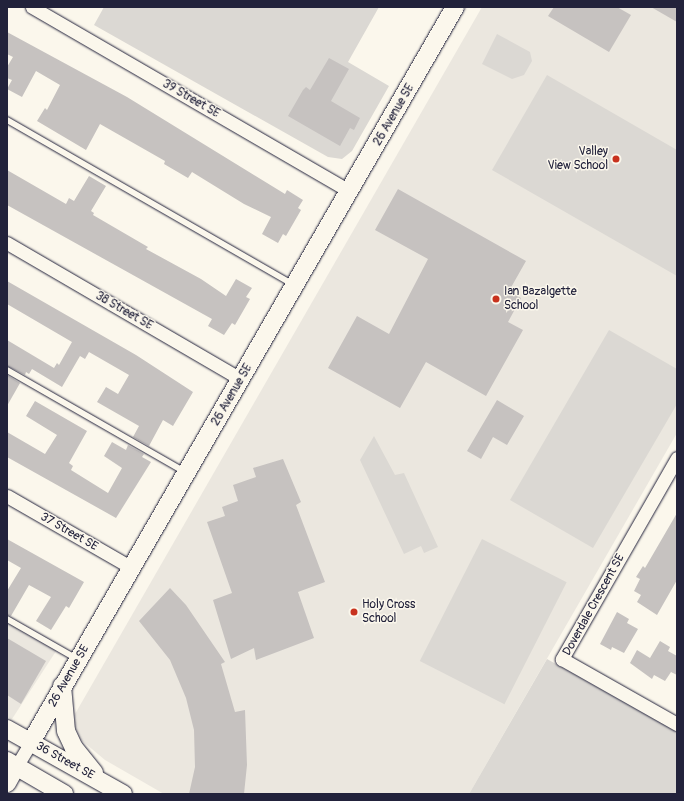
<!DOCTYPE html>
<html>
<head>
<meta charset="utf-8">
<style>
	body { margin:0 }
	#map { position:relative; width:684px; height:801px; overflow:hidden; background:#fbf7ec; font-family:Pangolin,sans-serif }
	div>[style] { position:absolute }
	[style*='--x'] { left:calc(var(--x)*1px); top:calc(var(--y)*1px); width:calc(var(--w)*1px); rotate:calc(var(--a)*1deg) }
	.built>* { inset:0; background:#ebe7df }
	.green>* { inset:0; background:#dbd8d3; transform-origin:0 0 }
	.building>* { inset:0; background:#c6c2c0 }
	.roads { filter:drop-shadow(0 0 1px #22223b) drop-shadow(0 0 1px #22223b) }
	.lane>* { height:6px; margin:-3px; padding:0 3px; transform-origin:3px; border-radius:3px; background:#fbf7ec }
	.street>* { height:13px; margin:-6.5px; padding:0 6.5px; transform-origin:6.5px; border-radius:6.5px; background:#fbf7ec }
	.secondary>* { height:18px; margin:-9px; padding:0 9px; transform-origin:9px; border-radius:9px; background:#fbf7ec }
	.dots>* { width:11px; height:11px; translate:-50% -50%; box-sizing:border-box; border:2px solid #fbf7ec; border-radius:50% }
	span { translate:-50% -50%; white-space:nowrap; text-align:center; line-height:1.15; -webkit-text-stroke:3px #fbf7ec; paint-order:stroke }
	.street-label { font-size:12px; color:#22223b }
	.poi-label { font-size:12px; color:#22223b }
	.right { translate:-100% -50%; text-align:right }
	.left { translate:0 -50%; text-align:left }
	.frame { position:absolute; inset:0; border:8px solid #22223b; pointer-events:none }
</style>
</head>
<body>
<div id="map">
	<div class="built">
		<i style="clip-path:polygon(482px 7px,677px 7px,677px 433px,469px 794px,164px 794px,105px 760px,80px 739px,74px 725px,75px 714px)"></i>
		<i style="clip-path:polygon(7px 616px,60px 645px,12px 719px,7px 717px)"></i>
	</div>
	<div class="green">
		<i style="clip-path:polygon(104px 7px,379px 7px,348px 62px,389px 86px,352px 151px,342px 159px,328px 157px,94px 25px)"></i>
		<i style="clip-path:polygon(497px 34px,530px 52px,532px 61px,524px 75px,512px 79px,482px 64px)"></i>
		<i style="clip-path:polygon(547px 75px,677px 150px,677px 276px,492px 170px)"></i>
		<i style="clip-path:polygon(609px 330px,677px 369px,677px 404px,593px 548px,510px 500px)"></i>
		<i style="clip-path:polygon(374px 436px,395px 475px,404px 473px,438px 547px,424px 553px,421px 546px,404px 554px,360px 460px)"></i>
		<i style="left:482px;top:539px;width:95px;height:137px;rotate:27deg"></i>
		<i style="clip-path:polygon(547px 659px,677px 732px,677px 794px,469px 794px)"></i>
	</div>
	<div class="building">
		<i style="clip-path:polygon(554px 7px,617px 7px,631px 15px,609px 52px,548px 16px)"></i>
		<i style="clip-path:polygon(651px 7px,677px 7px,677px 22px)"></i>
		<i style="clip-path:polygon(7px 32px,127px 97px,285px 194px,287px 190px,303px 200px,298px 208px,301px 210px,286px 236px,283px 234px,278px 243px,262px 234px,271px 217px,244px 204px,192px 172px,188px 178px,164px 164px,165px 161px,100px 124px,86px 150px,37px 121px,45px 108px,47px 110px,60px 85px,36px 71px,22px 97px,7px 89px,12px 80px,7px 78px,7px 67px,13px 57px,7px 54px)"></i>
		<i style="clip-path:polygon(329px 58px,349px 69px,331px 101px,360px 118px,354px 130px,350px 128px,340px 146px,288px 116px,303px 90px,306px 87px,310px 90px)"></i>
		<i style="clip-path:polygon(7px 170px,66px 204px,69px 198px,74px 201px,89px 176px,106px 186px,91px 211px,94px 213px,93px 215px,148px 247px,146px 249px,201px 279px,226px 296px,236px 279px,252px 288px,246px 297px,250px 299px,235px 325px,232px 323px,224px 335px,208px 326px,212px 319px,7px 205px)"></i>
		<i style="clip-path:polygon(398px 189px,526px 261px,509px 291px,521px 298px,508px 322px,523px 330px,486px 396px,426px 362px,400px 408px,328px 368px,357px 316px,389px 334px,428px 259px,375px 230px)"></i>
		<i style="clip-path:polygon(7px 281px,136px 355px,193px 392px,173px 426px,163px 420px,149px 446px,133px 437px,139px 426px,97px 402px,106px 387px,118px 394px,129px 375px,89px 352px,85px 359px,80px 356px,62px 387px,32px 369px,29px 374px,26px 372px,25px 375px,7px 366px,7px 340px,54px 368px,57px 363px,59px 365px,72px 342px,7px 304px)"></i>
		<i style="clip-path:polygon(7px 375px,20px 383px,7px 406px)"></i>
		<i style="clip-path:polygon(497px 400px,524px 416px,507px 445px,493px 437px,481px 459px,467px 451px)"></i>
		<i style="clip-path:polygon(35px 401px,87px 431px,69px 463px,73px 466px,71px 470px,108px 493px,122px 468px,104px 456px,112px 442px,126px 450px,128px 445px,144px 454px,142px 457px,151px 462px,116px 518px,7px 457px,7px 432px,45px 454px,57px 435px,26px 416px)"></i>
		<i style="clip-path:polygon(283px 459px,301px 502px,296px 505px,325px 582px,298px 592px,314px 638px,256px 660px,254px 648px,231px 659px,213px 600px,232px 593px,207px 522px,225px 516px,222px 507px,238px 501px,233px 485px,256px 477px,253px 468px)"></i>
		<i style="clip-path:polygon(677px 513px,677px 580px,657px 615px,637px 602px,641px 595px,634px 591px,640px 579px,636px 577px,643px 566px,645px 568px)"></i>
		<i style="clip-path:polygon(7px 539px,84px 582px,69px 608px,66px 606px,51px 630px,36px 621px,51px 597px,29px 585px,11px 616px,7px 615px,7px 591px,21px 568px,7px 560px)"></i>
		<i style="clip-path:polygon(170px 588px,186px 605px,225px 662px,221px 664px,235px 712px,245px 710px,247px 765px,244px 794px,189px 794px,195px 767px,194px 730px,186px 698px,170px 660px,139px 621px)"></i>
		<i style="clip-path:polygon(617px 612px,629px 619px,627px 623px,638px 629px,624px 653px,612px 647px,611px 650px,600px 644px)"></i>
		<i style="clip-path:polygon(7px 638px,46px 661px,21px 704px,7px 695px)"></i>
		<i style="clip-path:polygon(660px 641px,670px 647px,668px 651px,677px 656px,677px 675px,671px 672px,665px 681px,654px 675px,652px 679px,630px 663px,637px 650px,650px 658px)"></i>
	</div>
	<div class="roads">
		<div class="lane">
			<i style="--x:7;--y:120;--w:331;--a:29.9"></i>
			<i style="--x:7;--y:370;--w:205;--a:29.8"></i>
			<i style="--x:7;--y:619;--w:81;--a:29.7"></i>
		</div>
		<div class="street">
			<i style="--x:32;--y:7;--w:367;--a:30.1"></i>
			<i style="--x:7;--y:243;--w:271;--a:30.2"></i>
			<i style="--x:677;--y:458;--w:232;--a:119.8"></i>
			<i style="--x:562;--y:659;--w:132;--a:29.5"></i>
			<i style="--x:7;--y:496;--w:144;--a:29.9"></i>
			<i style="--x:16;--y:767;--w:29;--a:-59"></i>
		</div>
		<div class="secondary">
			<i style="--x:62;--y:686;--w:45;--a:84.9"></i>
			<i style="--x:66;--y:731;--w:19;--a:65"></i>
			<i style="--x:74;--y:748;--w:32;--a:51"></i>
			<i style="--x:7;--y:729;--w:133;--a:29.3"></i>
			<i style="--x:31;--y:742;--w:849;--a:-60.02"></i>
			<i style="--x:7;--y:761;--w:66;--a:30.1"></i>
			<i style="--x:7;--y:783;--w:18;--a:-61"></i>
		</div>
	</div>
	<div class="dots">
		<i style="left:616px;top:159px;background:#c8321e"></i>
		<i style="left:496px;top:299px;background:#c8321e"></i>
		<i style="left:354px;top:612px;background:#c8321e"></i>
	</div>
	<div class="street-label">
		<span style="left:191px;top:99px;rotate:30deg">39 Street SE</span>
		<span style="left:394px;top:115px;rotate:-60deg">26 Avenue SE</span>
		<span style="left:124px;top:311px;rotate:30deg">38 Street SE</span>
		<span style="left:232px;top:395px;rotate:-60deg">26 Avenue SE</span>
		<span style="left:69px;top:532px;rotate:30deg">37 Street SE</span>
		<span style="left:594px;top:605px;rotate:-61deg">Doverdale Crescent SE</span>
		<span style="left:69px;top:676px;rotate:-60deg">26 Avenue SE</span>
		<span style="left:65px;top:761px;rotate:29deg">36 Street SE</span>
	</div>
	<div class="poi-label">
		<span class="right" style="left:608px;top:159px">Valley<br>View School</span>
		<span class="left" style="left:504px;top:299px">Ian Bazalgette<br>School</span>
		<span class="left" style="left:362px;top:612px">Holy Cross<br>School</span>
	</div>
	<div class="frame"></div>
</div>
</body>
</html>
